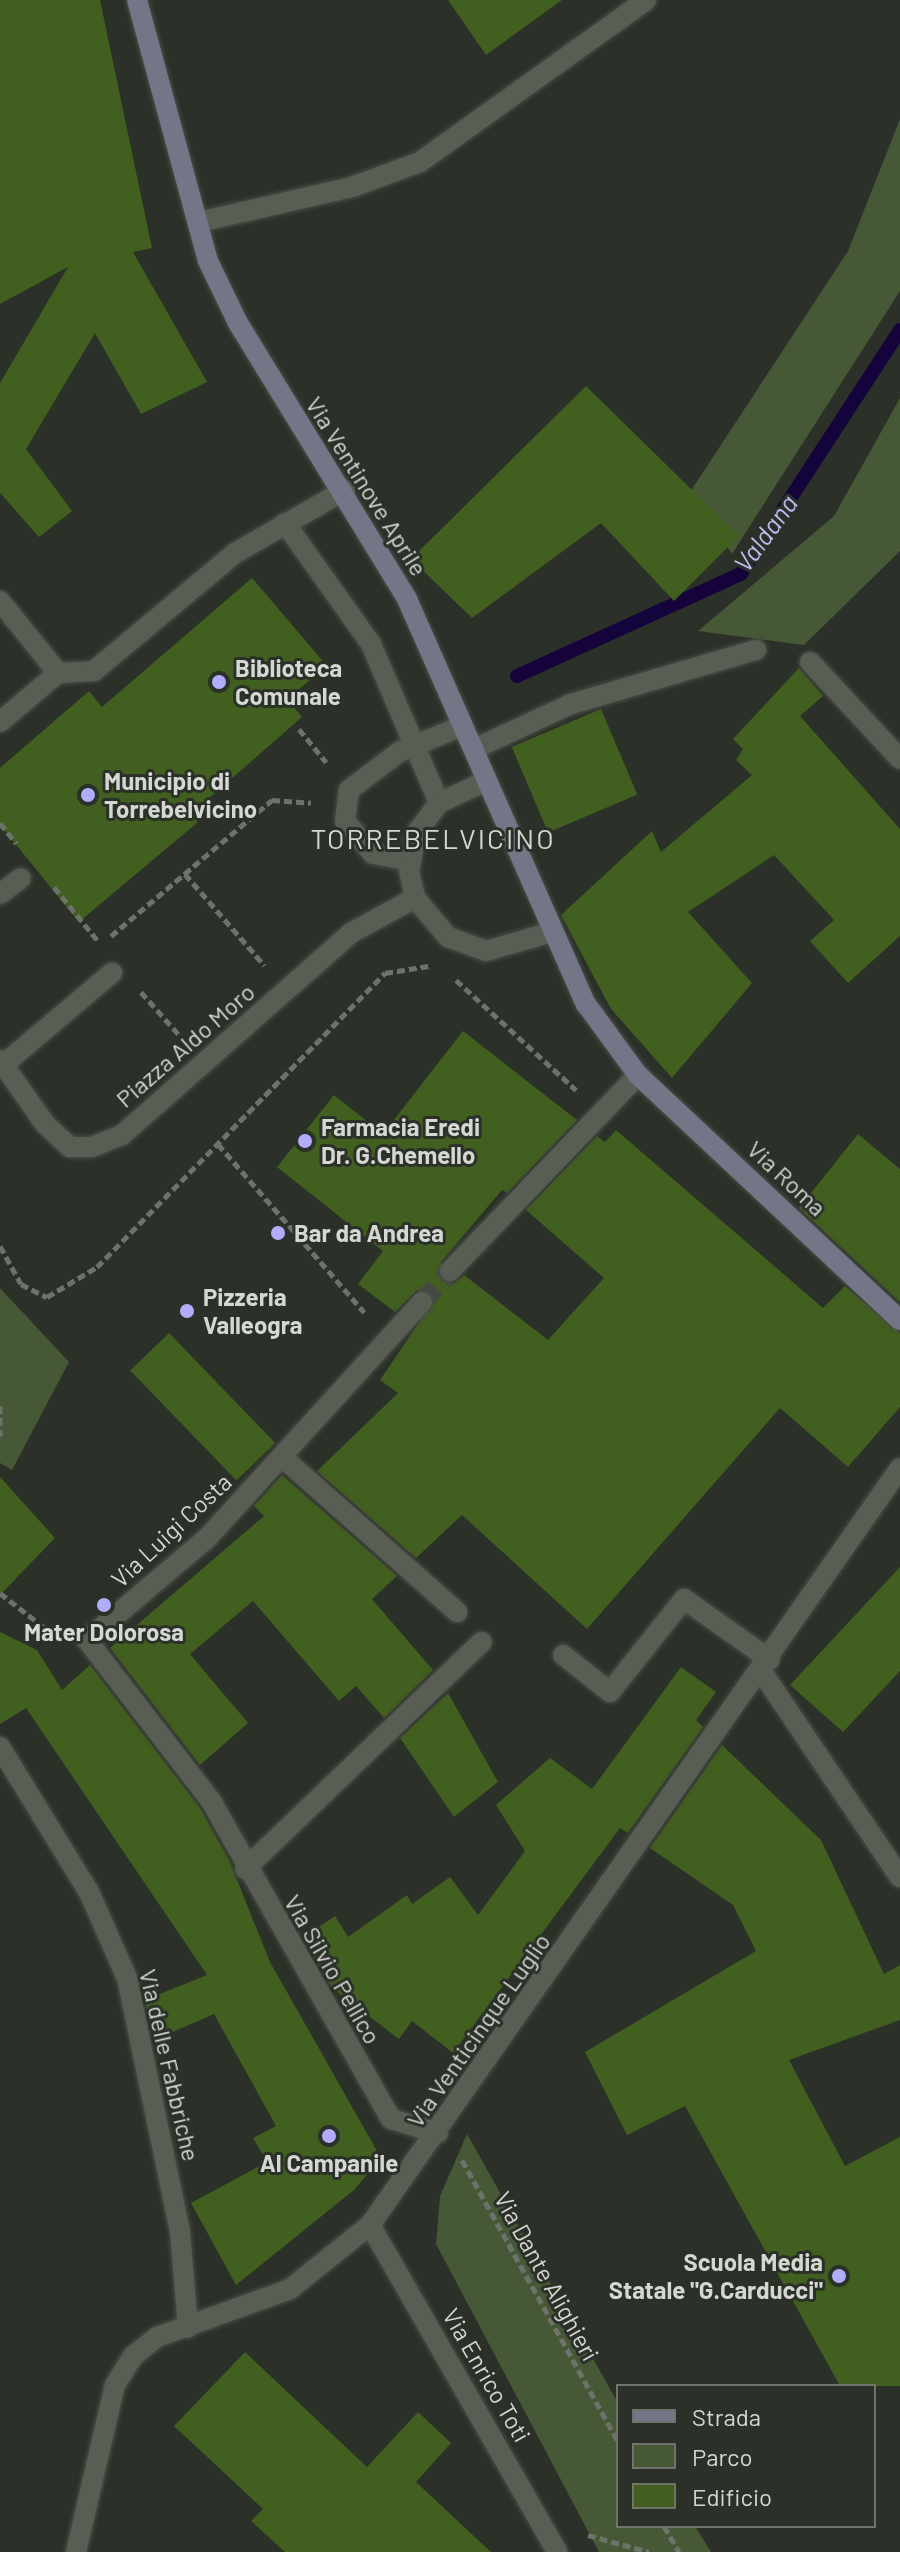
<!DOCTYPE html>
<html>
<head>
<meta charset="utf-8">
<style>
	body { margin:0 }
	#map { position:relative; width:900px; height:2552px; overflow:hidden; background:#2b3028; font-family:Barlow,sans-serif }
	div>[style] { position:absolute }
	[style*='--x'] { left:calc(var(--x)*1px); top:calc(var(--y)*1px); width:calc(var(--w)*1px); rotate:calc(var(--a)*1deg) }
	.green>* { inset:0; background:#465835 }
	.stream>* { height:14px; margin:-7px; padding:0 7px; transform-origin:7px; border-radius:7px; background:#14043b }
	.building>* { inset:0; background:#415f1f; transform-origin:0 0 }
	.minor-tunnel>* { height:20px; margin-top:-10px; transform-origin:0; background:repeating-linear-gradient(90deg,#444942 0 20px,transparent 0 30px) }
	.path>* { height:5px; margin-top:-2.5px; transform-origin:0; background:repeating-linear-gradient(90deg,#6d726b 0 8px,transparent 0 12px) }
	.roads { filter:drop-shadow(0 0 2px #4a4d47) drop-shadow(0 0 2px #4a4d47) }
	.service>* { height:20px; margin:-10px; padding:0 10px; transform-origin:10px; border-radius:10px; background:#595e55 }
	.minor>* { height:20px; margin:-10px; padding:0 10px; transform-origin:10px; border-radius:10px; background:#595e55 }
	.tertiary>* { height:20px; margin:-10px; padding:0 10px; transform-origin:10px; border-radius:10px; background:#595e55 }
	.secondary>* { height:20px; margin:-10px; padding:0 10px; transform-origin:10px; border-radius:10px; background:#737686 }
	.dots>* { width:22px; height:22px; translate:-50% -50%; box-sizing:border-box; border:4px solid #2b3028; border-radius:50% }
	span { translate:-50% -50%; white-space:nowrap; text-align:center; line-height:1.15; -webkit-text-stroke:6px #2b3028; paint-order:stroke }
	.street-label { font-size:24px; color:#d4d7d2 }
	.poi-label { font-size:24px; color:#d4d7d2; font-weight:700 }
	.left { translate:0 -50%; text-align:left }
	.right { translate:-100% -50%; text-align:right }
	.water-label { font-size:26px; color:#bfbdf4; font-style:italic }
	.quarter-label { font-size:28px; color:#d4d7d2; letter-spacing:2px }
	.legend { position:absolute; left:616px; top:2384px; width:260px; height:144px; box-sizing:border-box; background:#2b3028; border:2px solid #6f736c; margin:0; padding:10px 14px; list-style:none; font-size:24px; color:#d4d7d2 }
	.legend li { display:flex; align-items:center; gap:16px; height:40px }
	.legend b { width:40px; border:2px solid #6f736c }
</style>
</head>
<body>
<div id="map">
	<div class="green">
		<i style="clip-path:polygon(900px 119px,900px 291px,732px 554px,690px 492px,848px 251px)"></i>
		<i style="clip-path:polygon(900px 398px,900px 551px,804px 645px,698px 631px,834px 516px)"></i>
		<i style="clip-path:polygon(0 1288px,69px 1362px,12px 1470px,0 1463px)"></i>
		<i style="clip-path:polygon(467px 2134px,618px 2403px,618px 2526px,695px 2526px,711px 2552px,599px 2552px,436px 2244px,440px 2196px)"></i>
	</div>
	<div class="stream">
		<i style="--x:517;--y:676;--w:246;--a:-24.5"></i>
		<i style="--x:741;--y:574;--w:291;--a:-56.9"></i>
	</div>
	<div class="building">
		<i style="clip-path:polygon(0 0,100px 0,152px 248px,133px 252px,207px 382px,141px 414px,95px 333px,26px 449px,72px 511px,39px 537px,0 493px,0 383px,68px 267px,0 304px)"></i>
		<i style="clip-path:polygon(448px 0,562px 0,486px 55px)"></i>
		<i style="clip-path:polygon(586px 386px,739px 536px,674px 601px,601px 523px,472px 618px,411px 559px)"></i>
		<i style="clip-path:polygon(252px 578px,327px 666px,287px 699px,302px 717px,191px 814px,198px 822px,79px 922px,0 825px,0 768px,89px 691px,102px 707px)"></i>
		<i style="clip-path:polygon(799px 668px,823px 696px,800px 716px,900px 829px,900px 936px,848px 983px,810px 941px,834px 920px,774px 855px,688px 912px,752px 983px,672px 1078px,611px 1009px,561px 915px,652px 831px,661px 852px,752px 775px,736px 760px,743px 749px,733px 739px)"></i>
		<i style="left:601px;top:709px;width:93px;height:97px;rotate:67deg"></i>
		<i style="clip-path:polygon(463px 1031px,577px 1120px,507px 1193px,502px 1190px,441px 1262px,442px 1281px,453px 1284px,464px 1275px,548px 1340px,604px 1278px,526px 1210px,597px 1136px,605px 1142px,616px 1130px,823px 1308px,845px 1286px,900px 1333px,900px 1407px,848px 1467px,780px 1408px,587px 1629px,462px 1515px,416px 1558px,317px 1471px,398px 1393px,380px 1380px,435px 1299px,417px 1290px,395px 1312px,358px 1284px,383px 1251px,277px 1167px,334px 1095px,383px 1134px)"></i>
		<i style="clip-path:polygon(858px 1134px,900px 1169px,900px 1302px,799px 1208px)"></i>
		<i style="left:169px;top:1333px;width:153px;height:54px;rotate:46deg"></i>
		<i style="clip-path:polygon(282px 1475px,397px 1576px,372px 1599px,433px 1670px,384px 1718px,356px 1686px,339px 1701px,253px 1601px,190px 1654px,248px 1723px,200px 1765px,110px 1648px,264px 1516px,254px 1506px)"></i>
		<i style="clip-path:polygon(0 1477px,55px 1538px,0 1595px)"></i>
		<i style="clip-path:polygon(900px 1567px,900px 1671px,843px 1732px,790px 1685px)"></i>
		<i style="clip-path:polygon(0 1632px,37px 1650px,62px 1690px,90px 1665px,200px 1808px,229px 1860px,270px 1962px,381px 2158px,354px 2190px,236px 2285px,191px 2203px,267px 2162px,253px 2138px,276px 2126px,214px 2014px,154px 2040px,145px 2000px,207px 1975px,26px 1708px,0 1724px)"></i>
		<i style="clip-path:polygon(681px 1667px,716px 1692px,696px 1720px,703px 1727px,628px 1833px,620px 1828px,453px 2053px,412px 2021px,399px 2039px,332px 1988px,303px 1938px,335px 1916px,348px 1937px,407px 1895px,412px 1904px,450px 1877px,478px 1915px,525px 1851px,496px 1805px,550px 1758px,592px 1789px)"></i>
		<i style="clip-path:polygon(448px 1693px,498px 1782px,454px 1817px,400px 1738px)"></i>
		<i style="clip-path:polygon(722px 1745px,821px 1840px,884px 1974px,900px 1965px,900px 2020px,789px 2060px,845px 2166px,900px 2137px,900px 2386px,840px 2386px,685px 2106px,627px 2135px,585px 2052px,756px 1951px,733px 1905px,650px 1848px)"></i>
		<i style="clip-path:polygon(245px 2352px,367px 2467px,418px 2412px,451px 2443px,416px 2482px,491px 2552px,285px 2552px,251px 2521px,263px 2509px,174px 2426px)"></i>
	</div>
	<div class="minor-tunnel">
		<i style="--x:422;--y:1302;--w:42;--a:-47.9"></i>
	</div>
	<div class="path">
		<i style="--x:299;--y:729;--w:43;--a:50.7"></i>
		<i style="--x:0;--y:823;--w:26;--a:51"></i>
		<i style="--x:185;--y:874;--w:121;--a:49"></i>
		<i style="--x:54;--y:887;--w:70;--a:50.8"></i>
		<i style="--x:111;--y:936;--w:211;--a:-40.2"></i>
		<i style="--x:272;--y:800;--w:39;--a:4"></i>
		<i style="--x:456;--y:980;--w:163;--a:42.5"></i>
		<i style="--x:141;--y:992;--w:59;--a:48.4"></i>
		<i style="--x:218;--y:1144;--w:223;--a:49"></i>
		<i style="--x:0;--y:1246;--w:43;--a:61.1"></i>
		<i style="--x:21;--y:1284;--w:29;--a:27"></i>
		<i style="--x:47;--y:1297;--w:58;--a:-31"></i>
		<i style="--x:97;--y:1267;--w:412;--a:-45.6"></i>
		<i style="--x:385;--y:973;--w:44;--a:-9.2"></i>
		<i style="--x:0;--y:1406;--w:30;--a:90"></i>
		<i style="--x:0;--y:1593;--w:68;--a:37.9"></i>
		<i style="--x:462;--y:2160;--w:322;--a:61"></i>
		<i style="--x:664;--y:2526;--w:30;--a:60"></i>
		<i style="--x:588;--y:2535;--w:63;--a:15.6"></i>
	</div>
	<div class="roads">
		<div class="service">
			<i style="--x:285;--y:523;--w:148;--a:54.6"></i>
			<i style="--x:371;--y:644;--w:173;--a:66.8"></i>
			<i style="--x:0;--y:601;--w:92;--a:51.1"></i>
			<i style="--x:0;--y:722;--w:76;--a:-40.2"></i>
			<i style="--x:58;--y:673;--w:36;--a:-3"></i>
			<i style="--x:94;--y:671;--w:184;--a:-39.9"></i>
			<i style="--x:235;--y:553;--w:127;--a:-29.8"></i>
			<i style="--x:474;--y:749;--w:107;--a:-24.9"></i>
			<i style="--x:571;--y:704;--w:193;--a:-16.3"></i>
			<i style="--x:410;--y:861;--w:38;--a:-169"></i>
			<i style="--x:373;--y:854;--w:43;--a:-130.3"></i>
			<i style="--x:345;--y:821;--w:31;--a:-83"></i>
			<i style="--x:349;--y:790;--w:63;--a:-37.2"></i>
			<i style="--x:399;--y:752;--w:68;--a:-22.4"></i>
			<i style="--x:0;--y:894;--w:26;--a:-37"></i>
			<i style="--x:3;--y:1065;--w:143;--a:-40.2"></i>
			<i style="--x:282;--y:1457;--w:234;--a:41.5"></i>
			<i style="--x:563;--y:1655;--w:60;--a:38.2"></i>
			<i style="--x:610;--y:1692;--w:119;--a:-51.5"></i>
			<i style="--x:684;--y:1599;--w:105;--a:35.3"></i>
			<i style="--x:245;--y:1869;--w:328;--a:-43.8"></i>
		</div>
		<div class="minor">
			<i style="--x:199;--y:222;--w:157;--a:-12.9"></i>
			<i style="--x:352;--y:187;--w:72;--a:-20.2"></i>
			<i style="--x:420;--y:162;--w:278;--a:-35.6"></i>
			<i style="--x:810;--y:662;--w:132;--a:47.1"></i>
			<i style="--x:486;--y:781;--w:52;--a:154.9"></i>
			<i style="--x:439;--y:803;--w:38;--a:127"></i>
			<i style="--x:416;--y:833;--w:39;--a:100"></i>
			<i style="--x:409;--y:871;--w:28;--a:77"></i>
			<i style="--x:415;--y:898;--w:51;--a:49.8"></i>
			<i style="--x:448;--y:937;--w:40;--a:20.2"></i>
			<i style="--x:486;--y:951;--w:69;--a:-16.1"></i>
			<i style="--x:0;--y:1060;--w:78;--a:54.9"></i>
			<i style="--x:45;--y:1124;--w:34;--a:43"></i>
			<i style="--x:70;--y:1147;--w:22;--a:0"></i>
			<i style="--x:92;--y:1147;--w:32;--a:-22"></i>
			<i style="--x:122;--y:1135;--w:305;--a:-41.4"></i>
			<i style="--x:351;--y:933;--w:73;--a:-28.7"></i>
			<i style="--x:450;--y:1271;--w:272;--a:-46.2"></i>
			<i style="--x:422;--y:1302;--w:321;--a:132.3"></i>
			<i style="--x:206;--y:1539;--w:156;--a:139.7"></i>
			<i style="--x:87;--y:1640;--w:203;--a:52.4"></i>
			<i style="--x:211;--y:1801;--w:365;--a:60.5"></i>
			<i style="--x:391;--y:2119;--w:49;--a:16.6"></i>
			<i style="--x:762;--y:1672;--w:247;--a:56.1"></i>
			<i style="--x:0;--y:1747;--w:170;--a:58.5"></i>
			<i style="--x:89;--y:1892;--w:94;--a:66.2"></i>
			<i style="--x:127;--y:1978;--w:259;--a:78.2"></i>
			<i style="--x:180;--y:2232;--w:96;--a:85.2"></i>
		</div>
		<div class="tertiary">
			<i style="--x:370;--y:2225;--w:377;--a:60.2"></i>
			<i style="--x:76;--y:2552;--w:171;--a:-76.9"></i>
			<i style="--x:115;--y:2385;--w:34;--a:-58"></i>
			<i style="--x:133;--y:2356;--w:31;--a:-38"></i>
			<i style="--x:157;--y:2337;--w:141;--a:-19.8"></i>
			<i style="--x:290;--y:2289;--w:102;--a:-38.7"></i>
			<i style="--x:370;--y:2225;--w:924;--a:-55"></i>
		</div>
		<div class="secondary">
			<i style="--x:137;--y:0;--w:270;--a:74.8"></i>
			<i style="--x:208;--y:261;--w:69;--a:64.2"></i>
			<i style="--x:238;--y:323;--w:324;--a:58.5"></i>
			<i style="--x:407;--y:599;--w:443;--a:66.2"></i>
			<i style="--x:586;--y:1004;--w:88;--a:53.8"></i>
			<i style="--x:638;--y:1075;--w:359;--a:43.1"></i>
		</div>
	</div>
	<div class="dots">
		<i style="left:219px;top:682px;background:#b2adfa"></i>
		<i style="left:88px;top:795px;background:#b2adfa"></i>
		<i style="left:305px;top:1141px;background:#b2adfa"></i>
		<i style="left:278px;top:1233px;background:#b2adfa"></i>
		<i style="left:187px;top:1311px;background:#b2adfa"></i>
		<i style="left:104px;top:1605px;background:#b2adfa"></i>
		<i style="left:329px;top:2136px;background:#b2adfa"></i>
		<i style="left:839px;top:2276px;background:#b2adfa"></i>
	</div>
	<div class="street-label">
		<span style="left:367px;top:486px;rotate:58deg">Via Ventinove Aprile</span>
		<span style="left:185px;top:1045px;rotate:-41deg">Piazza Aldo Moro</span>
		<span style="left:787px;top:1178px;rotate:43deg">Via Roma</span>
		<span style="left:171px;top:1530px;rotate:-43deg">Via Luigi Costa</span>
		<span style="left:333px;top:1969px;rotate:60deg">Via Silvio Pellico</span>
		<span style="left:478px;top:2030px;rotate:-55deg">Via Venticinque Luglio</span>
		<span style="left:170px;top:2065px;rotate:77deg">Via delle Fabbriche</span>
		<span style="left:547px;top:2276px;rotate:61deg">Via Dante Alighieri</span>
		<span style="left:487px;top:2375px;rotate:60deg">Via Enrico Toti</span>
	</div>
	<div class="poi-label">
		<span class="left" style="left:235px;top:682px">Biblioteca<br>Comunale</span>
		<span class="left" style="left:104px;top:795px">Municipio di<br>Torrebelvicino</span>
		<span class="left" style="left:321px;top:1141px">Farmacia Eredi<br>Dr. G.Chemello</span>
		<span class="left" style="left:294px;top:1233px">Bar da Andrea</span>
		<span class="left" style="left:203px;top:1311px">Pizzeria<br>Valleogra</span>
		<span style="left:104px;top:1632px">Mater Dolorosa</span>
		<span style="left:329px;top:2163px">Al Campanile</span>
		<span class="right" style="left:823px;top:2276px">Scuola Media<br>Statale "G.Carducci"</span>
	</div>
	<div class="water-label">
		<span style="left:765px;top:533px;rotate:-54deg">Valdana</span>
	</div>
	<div class="quarter-label">
		<span style="left:433px;top:838px">TORREBELVICINO</span>
	</div>
	<ul class="legend">
	<li><b style="height:10px;background:#737686"></b>Strada</li>
	<li><b style="height:22px;background:#465835"></b>Parco</li>
	<li><b style="height:22px;background:#415f1f"></b>Edificio</li>
	</ul>
</div>
</body>
</html>
